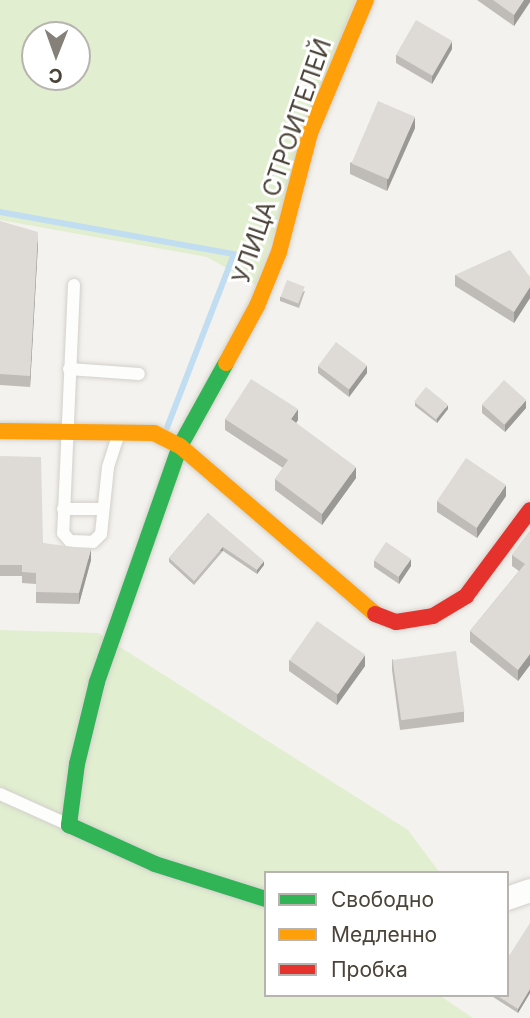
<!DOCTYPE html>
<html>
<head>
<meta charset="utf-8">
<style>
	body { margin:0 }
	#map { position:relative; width:530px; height:1018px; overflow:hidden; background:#f4f2ee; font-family:Inter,sans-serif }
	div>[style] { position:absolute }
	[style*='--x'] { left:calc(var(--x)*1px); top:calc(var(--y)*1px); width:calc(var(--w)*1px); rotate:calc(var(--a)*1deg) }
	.green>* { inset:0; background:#e1eecf }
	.stream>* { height:6px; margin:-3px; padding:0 3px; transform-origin:3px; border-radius:3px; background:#c0ddf1 }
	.roads { filter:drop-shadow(0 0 2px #d2d0cb) drop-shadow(0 0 2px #d2d0cb) }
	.lane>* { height:12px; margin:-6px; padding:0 6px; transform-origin:6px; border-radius:6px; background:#fdfdfc }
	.street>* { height:23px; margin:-11.5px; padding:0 11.5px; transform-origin:11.5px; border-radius:11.5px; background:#fdfdfc }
	.fast>* { height:16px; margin:-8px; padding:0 8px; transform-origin:8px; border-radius:8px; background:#30b455 }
	.slow>* { height:16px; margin:-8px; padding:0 8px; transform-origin:8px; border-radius:8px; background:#ff9f0a }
	.jam>* { height:16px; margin:-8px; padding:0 8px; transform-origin:8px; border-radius:8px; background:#e5322d }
	.wall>* { inset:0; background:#bfbcb8 }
	.shaded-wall>* { inset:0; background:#9b9996; transform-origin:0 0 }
	.building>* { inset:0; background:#dedbd6; transform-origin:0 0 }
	span { translate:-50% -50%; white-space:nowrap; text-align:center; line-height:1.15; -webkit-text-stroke:6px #fff; paint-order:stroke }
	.street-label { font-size:24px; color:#4b4439 }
	.legend { position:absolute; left:264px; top:871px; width:245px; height:126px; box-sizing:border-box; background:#fff; border:2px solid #b7b4b0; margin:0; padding:9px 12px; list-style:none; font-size:21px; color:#4b4439 }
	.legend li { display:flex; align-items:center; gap:14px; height:35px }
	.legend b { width:35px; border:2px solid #b7b4b0 }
	.north { position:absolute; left:21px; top:21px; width:70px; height:70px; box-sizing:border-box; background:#fff; border:2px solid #b7b4b0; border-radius:50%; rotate:181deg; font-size:19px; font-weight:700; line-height:28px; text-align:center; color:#4b4439 }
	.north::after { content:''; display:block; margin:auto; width:24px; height:32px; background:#868178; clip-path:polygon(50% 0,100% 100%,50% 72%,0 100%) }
</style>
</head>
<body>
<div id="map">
	<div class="green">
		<i style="clip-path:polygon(evenodd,0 0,355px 0,256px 285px,207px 257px,0 220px,0 0,35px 35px,77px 35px,77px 77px,35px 77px,35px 35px)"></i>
		<i style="clip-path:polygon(0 630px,98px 633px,408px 830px,440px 873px,266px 873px,266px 995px,439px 995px,473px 1018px,0 1018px)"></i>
	</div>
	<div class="stream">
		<i style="--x:0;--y:212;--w:238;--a:10.2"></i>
		<i style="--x:234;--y:254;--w:186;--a:111.1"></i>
	</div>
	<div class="roads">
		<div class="lane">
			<i style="--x:74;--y:285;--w:248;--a:92.5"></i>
			<i style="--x:63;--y:533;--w:11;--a:49"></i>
			<i style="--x:70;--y:541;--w:23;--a:2"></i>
			<i style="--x:93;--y:542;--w:11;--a:-45"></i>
			<i style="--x:101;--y:534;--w:67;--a:-84"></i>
			<i style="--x:108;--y:467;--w:35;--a:-72"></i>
			<i style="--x:69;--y:369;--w:70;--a:4.1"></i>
			<i style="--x:63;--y:509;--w:39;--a:0"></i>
			<i style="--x:0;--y:794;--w:76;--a:24.2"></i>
		</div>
		<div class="street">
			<i style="--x:507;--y:898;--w:24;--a:-19"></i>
		</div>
		<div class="fast">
			<i style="--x:226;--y:363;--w:95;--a:119"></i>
			<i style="--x:180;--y:446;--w:250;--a:109.4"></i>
			<i style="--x:97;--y:682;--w:84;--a:103.7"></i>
			<i style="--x:77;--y:764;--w:62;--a:97.5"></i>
			<i style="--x:69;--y:825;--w:94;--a:24.4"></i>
			<i style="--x:155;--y:864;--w:116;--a:17.5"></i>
		</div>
		<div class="slow">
			<i style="--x:226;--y:363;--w:65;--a:-61.5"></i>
			<i style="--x:257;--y:306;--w:58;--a:-67.8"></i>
			<i style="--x:279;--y:252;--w:123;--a:-75.4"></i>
			<i style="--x:310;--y:133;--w:144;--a:-67.2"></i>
			<i style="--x:0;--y:431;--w:154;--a:0.7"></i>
			<i style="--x:154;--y:433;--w:29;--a:27"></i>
			<i style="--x:180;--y:446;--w:257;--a:40.7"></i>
		</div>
		<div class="jam">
			<i style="--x:375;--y:614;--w:22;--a:21"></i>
			<i style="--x:396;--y:622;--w:37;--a:-9"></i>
			<i style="--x:433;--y:616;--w:39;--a:-31"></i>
			<i style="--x:466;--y:596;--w:107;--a:-53.3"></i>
		</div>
	</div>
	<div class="wall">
		<i style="clip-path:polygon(477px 0,530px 0,530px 2px,514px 26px)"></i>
		<i style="clip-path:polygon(452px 49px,432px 84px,396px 63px,396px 55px)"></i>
		<i style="clip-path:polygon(415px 128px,387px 191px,350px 174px,350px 163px)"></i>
		<i style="clip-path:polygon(0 221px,38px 243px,30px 387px,0 385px)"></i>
		<i style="clip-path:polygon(455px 275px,530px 277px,530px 298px,514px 323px,455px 286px)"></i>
		<i style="clip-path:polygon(305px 291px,299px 308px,280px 301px,280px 297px)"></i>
		<i style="clip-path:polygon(318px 366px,367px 373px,349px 397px,318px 373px)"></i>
		<i style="clip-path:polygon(415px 402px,448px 409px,437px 423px,415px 406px)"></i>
		<i style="clip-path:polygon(482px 405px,526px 408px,505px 432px,482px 413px)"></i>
		<i style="clip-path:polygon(225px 419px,298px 420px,296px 423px,356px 478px,322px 525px,275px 490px,275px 479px,283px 468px,225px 430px)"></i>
		<i style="clip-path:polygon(0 456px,43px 543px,91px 560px,79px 604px,36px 603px,36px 584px,22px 583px,22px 576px,0 576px)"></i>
		<i style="clip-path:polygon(506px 496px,477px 538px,437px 512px,437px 501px)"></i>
		<i style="clip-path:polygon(208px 513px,264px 565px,257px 574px,223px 551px,194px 585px,169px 562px,169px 558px)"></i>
		<i style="clip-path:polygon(530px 531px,530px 665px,518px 681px,470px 642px,470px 631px,519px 571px,512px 566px,512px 555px)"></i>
		<i style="clip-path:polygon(374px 560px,411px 566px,399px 584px,374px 567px)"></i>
		<i style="clip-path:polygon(392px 659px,464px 711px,464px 722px,400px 730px,392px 670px)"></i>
		<i style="clip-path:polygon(289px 660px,365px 666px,337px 705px,289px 671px)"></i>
		<i style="clip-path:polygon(530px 923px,530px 993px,518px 1013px,490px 995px,507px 995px)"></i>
	</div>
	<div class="shaded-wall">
		<i style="clip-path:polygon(524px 0,530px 0,530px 2px,514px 26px,514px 15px)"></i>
		<i style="clip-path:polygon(452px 41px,452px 49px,432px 84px,432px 76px)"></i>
		<i style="clip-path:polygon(415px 117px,415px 128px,387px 191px,387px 180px)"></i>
		<i style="clip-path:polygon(38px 232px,38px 243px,30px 387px,30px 376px)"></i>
		<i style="clip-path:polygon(530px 287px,530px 298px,514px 323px,514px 312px)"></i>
		<i style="clip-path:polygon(367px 365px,367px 373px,349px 397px,349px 389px)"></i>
		<i style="clip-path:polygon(526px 400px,526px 408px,505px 432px,505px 425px)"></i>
		<i style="clip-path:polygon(448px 405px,448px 409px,437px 423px,437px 419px)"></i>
		<i style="clip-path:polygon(298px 409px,298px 420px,291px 430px,291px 419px)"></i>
		<i style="clip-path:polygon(356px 467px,356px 478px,322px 525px,322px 514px)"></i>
		<i style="clip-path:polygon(506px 485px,506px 496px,477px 538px,477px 527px)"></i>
		<i style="left:223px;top:547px;width:4px;height:45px;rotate:90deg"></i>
		<i style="clip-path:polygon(91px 549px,91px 560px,79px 604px,79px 593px)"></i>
		<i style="clip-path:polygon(411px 559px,411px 566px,399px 584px,399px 576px)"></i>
		<i style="clip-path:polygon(264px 561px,264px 565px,257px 574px,257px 570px)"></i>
		<i style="clip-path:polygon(530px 654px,530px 665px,518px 681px,518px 670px)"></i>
		<i style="clip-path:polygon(365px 655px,365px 666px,337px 705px,337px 694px)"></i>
		<i style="clip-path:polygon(530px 989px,530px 993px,518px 1013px,518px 1009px)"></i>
	</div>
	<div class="building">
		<i style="clip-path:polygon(493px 0,524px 0,514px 15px)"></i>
		<i style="left:416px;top:20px;width:42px;height:40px;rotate:30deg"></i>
		<i style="left:378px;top:101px;width:40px;height:68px;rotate:23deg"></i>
		<i style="clip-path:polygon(0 221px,38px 232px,30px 376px,0 374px)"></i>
		<i style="clip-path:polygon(510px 250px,530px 277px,530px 287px,514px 312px,455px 275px)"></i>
		<i style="left:287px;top:280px;width:19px;height:18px;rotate:21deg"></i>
		<i style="left:336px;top:342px;width:39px;height:30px;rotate:37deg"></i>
		<i style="clip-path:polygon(251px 379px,298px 409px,291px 419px,356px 467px,322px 514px,275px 479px,288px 460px,225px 419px)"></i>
		<i style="left:504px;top:380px;width:30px;height:33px;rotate:42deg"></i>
		<i style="left:426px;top:387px;width:28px;height:19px;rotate:39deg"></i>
		<i style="clip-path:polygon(0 456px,41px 457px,43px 543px,91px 549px,79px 593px,36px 592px,36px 573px,22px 572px,22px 565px,0 565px)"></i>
		<i style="left:466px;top:458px;width:48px;height:52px;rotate:34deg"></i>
		<i style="clip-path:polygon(208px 513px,264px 561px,257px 570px,223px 547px,194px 581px,169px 558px)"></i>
		<i style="clip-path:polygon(530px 531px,530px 654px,518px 670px,470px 631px,525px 564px,512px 555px)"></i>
		<i style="left:386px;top:542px;width:30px;height:22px;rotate:34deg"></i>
		<i style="left:317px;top:621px;width:59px;height:48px;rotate:35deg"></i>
		<i style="left:456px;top:651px;width:61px;height:64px;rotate:82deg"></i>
		<i style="clip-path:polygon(530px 923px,530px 989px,518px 1009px,496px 995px,507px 995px,507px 959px)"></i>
	</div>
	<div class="street-label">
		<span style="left:282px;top:161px;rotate:-71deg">УЛИЦА СТРОИТЕЛЕЙ</span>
	</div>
	<ul class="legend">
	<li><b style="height:9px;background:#30b455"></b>Свободно</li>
	<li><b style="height:9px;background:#ff9f0a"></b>Медленно</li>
	<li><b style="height:9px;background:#e5322d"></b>Пробка</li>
	</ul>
	<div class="north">С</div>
</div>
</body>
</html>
